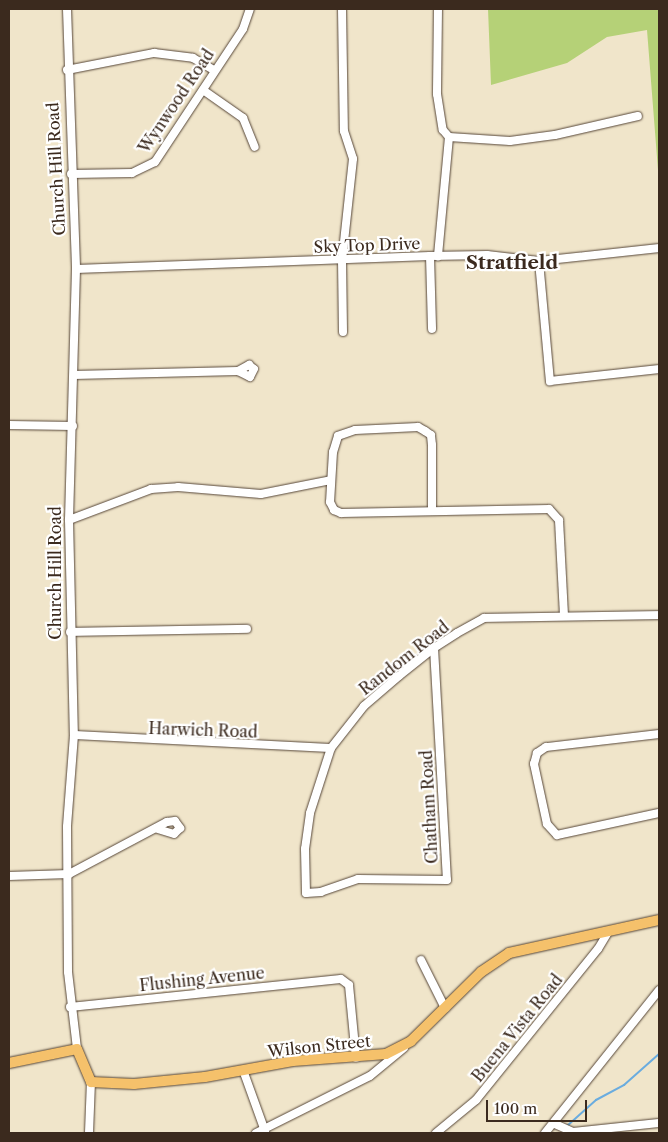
<!DOCTYPE html>
<html>
<head>
<meta charset="utf-8">
<style>
	body { margin:0 }
	#map { position:relative; width:668px; height:1142px; overflow:hidden; background:#f0e5ca; font-family:"Libre Caslon Text",serif }
	div>[style] { position:absolute }
	[style*='--x'] { left:calc(var(--x)*1px); top:calc(var(--y)*1px); width:calc(var(--w)*1px); rotate:calc(var(--a)*1deg) }
	.green>* { inset:0; background:#b5d177 }
	.stream>* { height:2px; margin:-1px; padding:0 1px; transform-origin:1px; border-radius:1px; background:#6aacdf }
	.roads { filter:drop-shadow(0 0 1px #564638) drop-shadow(0 0 1px #564638) }
	.minor>* { height:8px; margin:-4px; padding:0 4px; transform-origin:4px; border-radius:4px; background:#fff }
	.major>* { height:10px; margin:-5px; padding:0 5px; transform-origin:5px; border-radius:5px; background:#f5c16b }
	span { translate:-50% -50%; white-space:nowrap; text-align:center; line-height:1.15; -webkit-text-stroke:4.5px #fff; paint-order:stroke }
	.street-label { font-size:16px; color:#3b2a1e }
	.quarter-label { font-size:19px; color:#3b2a1e; font-weight:700 }
	.frame { position:absolute; inset:0; border:10px solid #3b2a1e; pointer-events:none }
	.scale { position:absolute; left:486px; top:1100px; width:101px; height:22px; box-sizing:border-box; border:2px solid #3b2a1e; border-top:0; padding-left:6px; font-size:15px; line-height:18px; white-space:nowrap; color:#3b2a1e; -webkit-text-stroke:4px #fff; paint-order:stroke }
</style>
</head>
<body>
<div id="map">
	<div class="green">
		<i style="clip-path:polygon(488px 9px,659px 9px,659px 183px,647px 30px,607px 37px,567px 63px,491px 85px)"></i>
	</div>
	<div class="stream">
		<i style="--x:567;--y:1126;--w:39;--a:-42"></i>
		<i style="--x:596;--y:1100;--w:32;--a:-28"></i>
		<i style="--x:624;--y:1085;--w:47;--a:-41.5"></i>
	</div>
	<div class="roads">
		<div class="minor">
			<i style="--x:67;--y:9;--w:260;--a:88"></i>
			<i style="--x:76;--y:269;--w:251;--a:91.6"></i>
			<i style="--x:69;--y:520;--w:215;--a:88.7"></i>
			<i style="--x:74;--y:735;--w:92;--a:94.4"></i>
			<i style="--x:67;--y:827;--w:145;--a:89.6"></i>
			<i style="--x:68;--y:972;--w:78;--a:83.3"></i>
			<i style="--x:342;--y:9;--w:122;--a:89.1"></i>
			<i style="--x:344;--y:131;--w:29;--a:72"></i>
			<i style="--x:353;--y:159;--w:102;--a:96.2"></i>
			<i style="--x:342;--y:260;--w:72;--a:89.2"></i>
			<i style="--x:438;--y:9;--w:85;--a:90.7"></i>
			<i style="--x:437;--y:94;--w:36;--a:81"></i>
			<i style="--x:443;--y:130;--w:9;--a:49"></i>
			<i style="--x:449;--y:137;--w:120;--a:95.3"></i>
			<i style="--x:67;--y:70;--w:89;--a:-11.1"></i>
			<i style="--x:154;--y:53;--w:39;--a:7"></i>
			<i style="--x:193;--y:58;--w:24;--a:30"></i>
			<i style="--x:203;--y:90;--w:49;--a:35"></i>
			<i style="--x:243;--y:118;--w:31;--a:68"></i>
			<i style="--x:449;--y:137;--w:61;--a:3.8"></i>
			<i style="--x:510;--y:141;--w:45;--a:-7.6"></i>
			<i style="--x:555;--y:135;--w:85;--a:-12.9"></i>
			<i style="--x:71;--y:174;--w:61;--a:-0.9"></i>
			<i style="--x:132;--y:173;--w:25;--a:-26"></i>
			<i style="--x:155;--y:162;--w:159;--a:-56.5"></i>
			<i style="--x:243;--y:29;--w:21;--a:-71"></i>
			<i style="--x:430;--y:256;--w:73;--a:88.4"></i>
			<i style="--x:539;--y:261;--w:121;--a:84.8"></i>
			<i style="--x:550;--y:381;--w:110;--a:-6.3"></i>
			<i style="--x:76;--y:269;--w:354;--a:-2.1"></i>
			<i style="--x:430;--y:256;--w:57;--a:-1"></i>
			<i style="--x:487;--y:255;--w:52;--a:6.6"></i>
			<i style="--x:539;--y:261;--w:121;--a:-6.2"></i>
			<i style="--x:74;--y:375;--w:164;--a:-1.4"></i>
			<i style="--x:238;--y:371;--w:13;--a:-29"></i>
			<i style="--x:249;--y:365;--w:6;--a:39"></i>
			<i style="--x:254;--y:369;--w:9;--a:117"></i>
			<i style="--x:250;--y:377;--w:13;--a:-153"></i>
			<i style="--x:9;--y:425;--w:64;--a:0.9"></i>
			<i style="--x:432;--y:511;--w:66;--a:-90"></i>
			<i style="--x:432;--y:445;--w:10;--a:-96"></i>
			<i style="--x:431;--y:435;--w:7;--a:-146"></i>
			<i style="--x:425;--y:431;--w:8;--a:-150"></i>
			<i style="--x:418;--y:427;--w:63;--a:177.3"></i>
			<i style="--x:355;--y:430;--w:18;--a:161"></i>
			<i style="--x:338;--y:436;--w:17;--a:107"></i>
			<i style="--x:333;--y:452;--w:50;--a:93.4"></i>
			<i style="--x:330;--y:502;--w:9;--a:63"></i>
			<i style="--x:334;--y:510;--w:8;--a:23"></i>
			<i style="--x:341;--y:513;--w:208;--a:-1.1"></i>
			<i style="--x:549;--y:509;--w:15;--a:48"></i>
			<i style="--x:559;--y:520;--w:95;--a:87"></i>
			<i style="--x:69;--y:520;--w:88;--a:-20.7"></i>
			<i style="--x:151;--y:489;--w:27;--a:-4"></i>
			<i style="--x:178;--y:487;--w:83;--a:4.8"></i>
			<i style="--x:261;--y:494;--w:71;--a:-11.3"></i>
			<i style="--x:70;--y:632;--w:177;--a:-1"></i>
			<i style="--x:434;--y:648;--w:232;--a:86.8"></i>
			<i style="--x:447;--y:880;--w:89;--a:-179.4"></i>
			<i style="--x:358;--y:879;--w:39;--a:161"></i>
			<i style="--x:321;--y:892;--w:15;--a:176"></i>
			<i style="--x:306;--y:893;--w:44;--a:-91.3"></i>
			<i style="--x:305;--y:849;--w:36;--a:-82"></i>
			<i style="--x:310;--y:813;--w:68;--a:-72.1"></i>
			<i style="--x:331;--y:748;--w:53;--a:-51.8"></i>
			<i style="--x:364;--y:706;--w:46;--a:-40.6"></i>
			<i style="--x:399;--y:676;--w:45;--a:-38.7"></i>
			<i style="--x:434;--y:648;--w:27;--a:-33"></i>
			<i style="--x:457;--y:633;--w:31;--a:-29"></i>
			<i style="--x:484;--y:618;--w:175;--a:-1"></i>
			<i style="--x:659;--y:734;--w:114;--a:173.4"></i>
			<i style="--x:546;--y:747;--w:11;--a:146"></i>
			<i style="--x:537;--y:753;--w:11;--a:105"></i>
			<i style="--x:534;--y:764;--w:61;--a:77.8"></i>
			<i style="--x:547;--y:824;--w:15;--a:48"></i>
			<i style="--x:557;--y:835;--w:104;--a:-12.2"></i>
			<i style="--x:74;--y:735;--w:257;--a:2.9"></i>
			<i style="--x:9;--y:876;--w:60;--a:-1.9"></i>
			<i style="--x:69;--y:874;--w:111;--a:-28"></i>
			<i style="--x:167;--y:822;--w:8;--a:-7"></i>
			<i style="--x:175;--y:821;--w:9;--a:54"></i>
			<i style="--x:180;--y:828;--w:8;--a:135"></i>
			<i style="--x:174;--y:834;--w:17;--a:-163"></i>
			<i style="--x:421;--y:960;--w:54;--a:63.4"></i>
			<i style="--x:70;--y:1007;--w:272;--a:-5.9"></i>
			<i style="--x:341;--y:979;--w:10;--a:37"></i>
			<i style="--x:349;--y:985;--w:73;--a:84.5"></i>
			<i style="--x:243;--y:1070;--w:65;--a:70.2"></i>
			<i style="--x:555;--y:1124;--w:20;--a:24"></i>
			<i style="--x:573;--y:1132;--w:86;--a:-6"></i>
			<i style="--x:89;--y:1133;--w:51;--a:-87.8"></i>
			<i style="--x:256;--y:1133;--w:127;--a:-26.6"></i>
			<i style="--x:370;--y:1076;--w:44;--a:-39.5"></i>
			<i style="--x:436;--y:1133;--w:52;--a:-39.5"></i>
			<i style="--x:476;--y:1100;--w:194;--a:-51.1"></i>
			<i style="--x:598;--y:949;--w:21;--a:-59"></i>
			<i style="--x:545;--y:1133;--w:183;--a:-51.4"></i>
		</div>
		<div class="major">
			<i style="--x:9;--y:1063;--w:69;--a:-11.6"></i>
			<i style="--x:77;--y:1049;--w:36;--a:67"></i>
			<i style="--x:91;--y:1082;--w:43;--a:2.7"></i>
			<i style="--x:134;--y:1084;--w:71;--a:-5.6"></i>
			<i style="--x:205;--y:1077;--w:89;--a:-10.3"></i>
			<i style="--x:293;--y:1061;--w:93;--a:-4.3"></i>
			<i style="--x:386;--y:1054;--w:28;--a:-27"></i>
			<i style="--x:411;--y:1041;--w:98;--a:-44.6"></i>
			<i style="--x:481;--y:972;--w:34;--a:-34"></i>
			<i style="--x:509;--y:953;--w:154;--a:-12.4"></i>
		</div>
	</div>
	<div class="street-label">
		<span style="left:176px;top:101px;rotate:-56deg">Wynwood Road</span>
		<span style="left:56px;top:169px;rotate:-93deg">Church Hill Road</span>
		<span style="left:367px;top:245px;rotate:-2deg">Sky Top Drive</span>
		<span style="left:55px;top:573px;rotate:-90deg">Church Hill Road</span>
		<span style="left:404px;top:658px;rotate:-38deg">Random Road</span>
		<span style="left:203px;top:730px;rotate:2deg">Harwich Road</span>
		<span style="left:429px;top:807px;rotate:-93deg">Chatham Road</span>
		<span style="left:202px;top:979px;rotate:-6deg">Flushing Avenue</span>
		<span style="left:517px;top:1028px;rotate:-51deg">Buena Vista Road</span>
		<span style="left:319px;top:1046px;rotate:-6deg">Wilson Street</span>
	</div>
	<div class="quarter-label">
		<span style="left:512px;top:263px">Stratfield</span>
	</div>
	<div class="frame"></div>
	<div class="scale">100 m</div>
</div>
</body>
</html>
